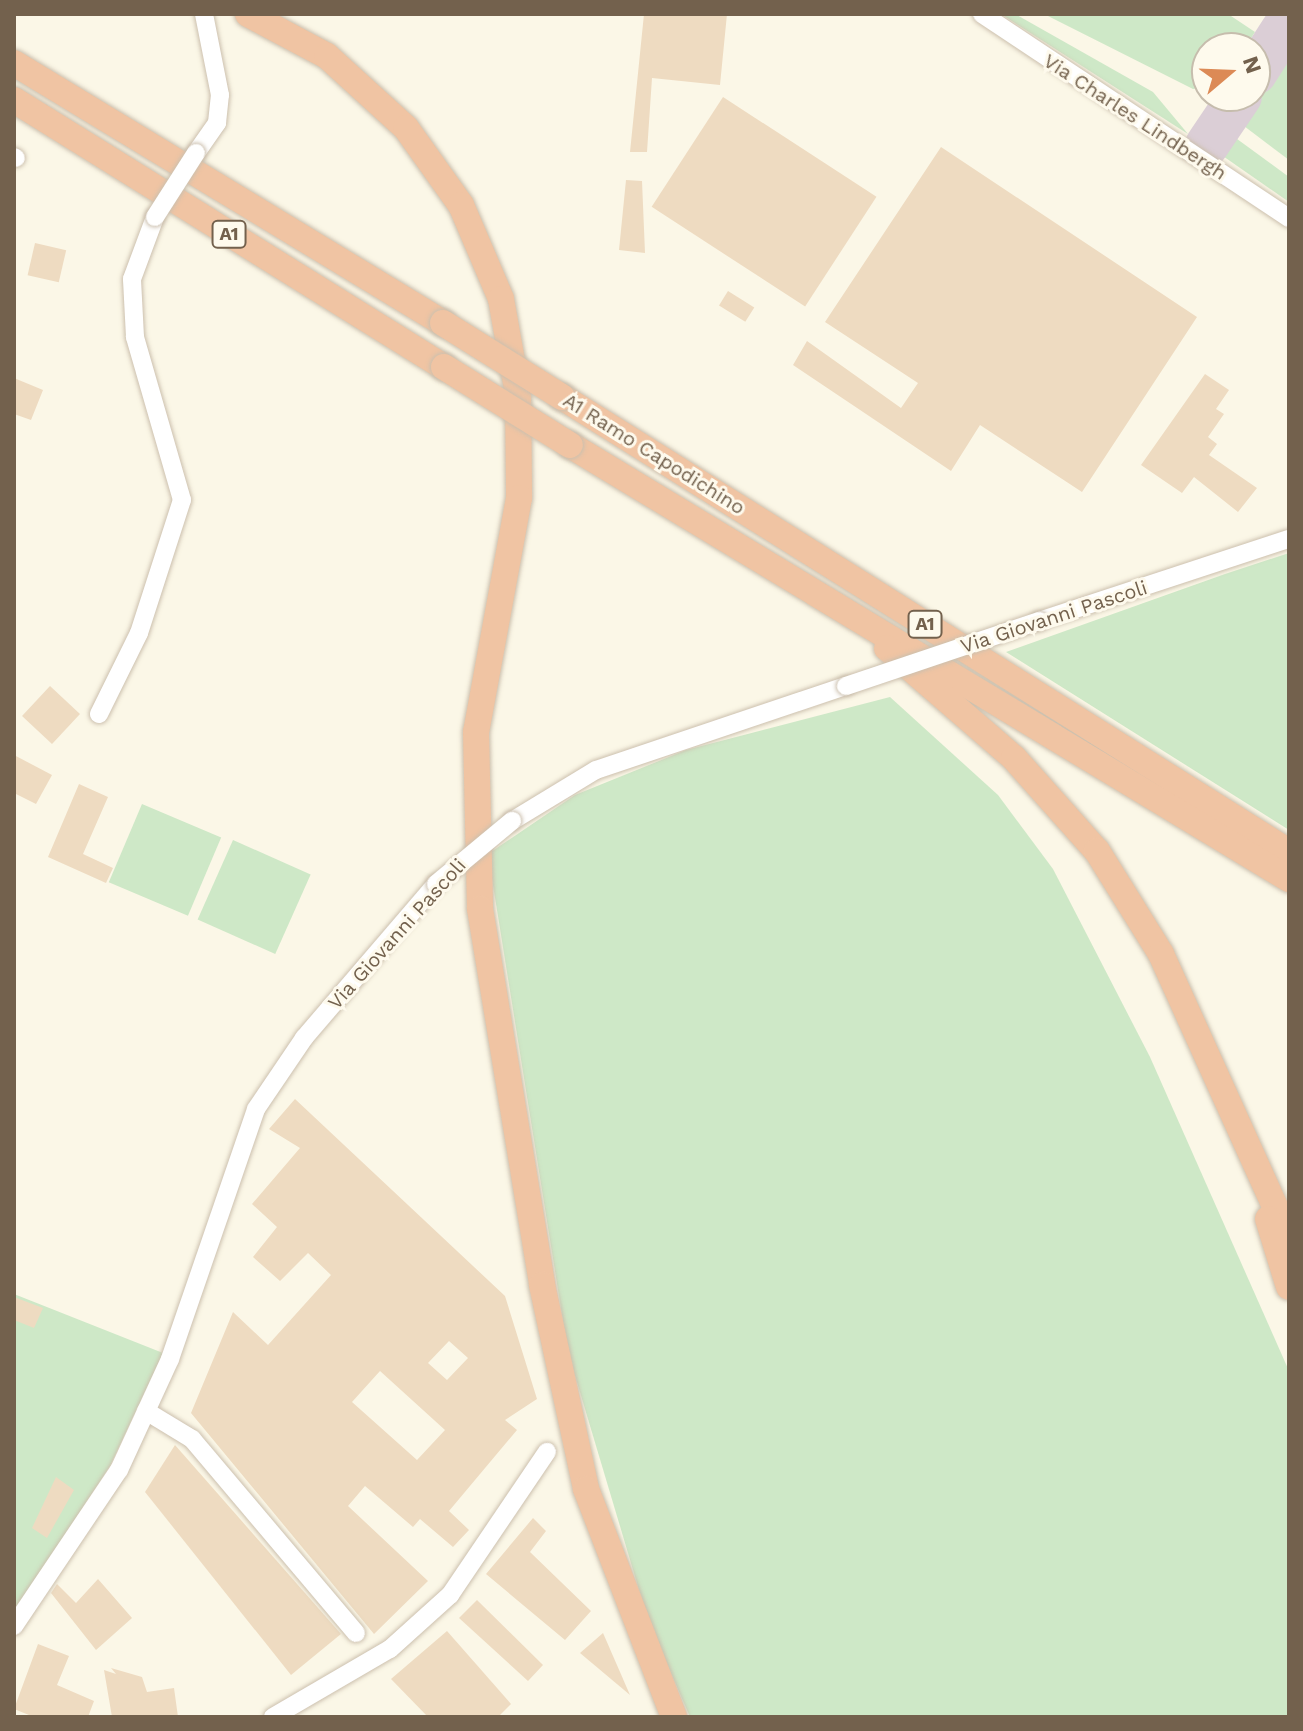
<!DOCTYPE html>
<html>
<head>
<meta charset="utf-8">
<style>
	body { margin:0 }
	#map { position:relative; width:1303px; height:1731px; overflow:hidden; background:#fbf7e7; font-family:"Work Sans",sans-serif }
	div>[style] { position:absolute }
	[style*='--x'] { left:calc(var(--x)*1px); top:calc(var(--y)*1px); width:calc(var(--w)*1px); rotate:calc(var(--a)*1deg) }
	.green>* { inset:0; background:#cee8c7; transform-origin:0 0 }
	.taxiway>* { height:44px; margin:-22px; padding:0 22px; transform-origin:22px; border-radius:22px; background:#dbced6 }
	.building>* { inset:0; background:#eedbc1; transform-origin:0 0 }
	.roads { filter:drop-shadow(0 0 2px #ccc0ae) drop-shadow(0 0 2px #ccc0ae) }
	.minor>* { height:18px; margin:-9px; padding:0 9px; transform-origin:9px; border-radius:9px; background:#fff }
	.highway>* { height:26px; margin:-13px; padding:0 13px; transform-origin:13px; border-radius:13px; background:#f0c4a3 }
	.bridges { filter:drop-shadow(0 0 2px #ccc0ae) drop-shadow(0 0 2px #ccc0ae) }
	.minor-bridge>* { height:18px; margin:-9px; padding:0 9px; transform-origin:9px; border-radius:9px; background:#fff }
	.highway-bridge>* { height:26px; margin:-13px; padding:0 13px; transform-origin:13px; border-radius:13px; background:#f0c4a3 }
	span { translate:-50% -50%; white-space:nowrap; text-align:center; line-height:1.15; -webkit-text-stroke:6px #fefaed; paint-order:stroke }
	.shield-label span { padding:2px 6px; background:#fefaed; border:2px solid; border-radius:6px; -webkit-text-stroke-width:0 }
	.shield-label { font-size:18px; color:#73614d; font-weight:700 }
	.street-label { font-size:20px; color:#73614d }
	.frame { position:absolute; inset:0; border:16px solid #73614d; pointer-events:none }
	.north { position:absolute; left:1191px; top:32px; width:80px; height:80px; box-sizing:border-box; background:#fefaed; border:2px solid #c6bdad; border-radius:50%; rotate:71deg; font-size:22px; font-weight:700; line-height:32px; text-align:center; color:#73614d }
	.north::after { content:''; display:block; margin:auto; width:28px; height:36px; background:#dc8a56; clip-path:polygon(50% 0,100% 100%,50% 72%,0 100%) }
</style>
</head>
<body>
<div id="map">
	<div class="green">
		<i style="clip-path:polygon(1001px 14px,1015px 14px,1153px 92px,1188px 134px)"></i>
		<i style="clip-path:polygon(1044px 14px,1228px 14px,1255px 32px,1245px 48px,1207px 48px,1207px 87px,1193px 89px)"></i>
		<i style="clip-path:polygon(1288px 55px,1289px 55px,1289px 160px,1244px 126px)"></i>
		<i style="clip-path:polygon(1233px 136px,1289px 177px,1289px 202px,1220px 154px)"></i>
		<i style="clip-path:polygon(1289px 553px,1289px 830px,1006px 652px,1225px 574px)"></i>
		<i style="clip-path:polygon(890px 697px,998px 795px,1053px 869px,1150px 1057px,1289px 1371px,1289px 1717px,690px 1717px,648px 1620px,568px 1352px,488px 854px,575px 795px,686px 750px)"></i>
		<i style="left:142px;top:804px;width:86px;height:85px;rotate:23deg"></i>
		<i style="left:233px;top:840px;width:85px;height:87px;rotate:24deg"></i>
		<i style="clip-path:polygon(14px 1294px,163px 1353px,110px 1466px,14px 1612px)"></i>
	</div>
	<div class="taxiway">
		<i style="--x:1255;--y:73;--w:50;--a:-57.3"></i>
		<i style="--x:1207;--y:145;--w:59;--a:-56"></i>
	</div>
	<div class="building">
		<i style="clip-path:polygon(644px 14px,727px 14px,720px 85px,652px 78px,647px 152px,630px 152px)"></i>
		<i style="left:723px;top:97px;width:183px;height:131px;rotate:33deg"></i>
		<i style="clip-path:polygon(941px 147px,1197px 317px,1082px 492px,980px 425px,951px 471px,793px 365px,807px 341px,901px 408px,918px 383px,825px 322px)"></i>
		<i style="clip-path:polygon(626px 180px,642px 181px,645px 253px,619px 250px)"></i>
		<i style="left:35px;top:243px;width:32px;height:33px;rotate:13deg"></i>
		<i style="left:728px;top:291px;width:31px;height:17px;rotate:32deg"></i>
		<i style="clip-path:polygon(1205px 374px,1229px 390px,1216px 409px,1224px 414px,1208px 437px,1217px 444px,1209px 455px,1257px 488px,1238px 512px,1194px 477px,1182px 493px,1141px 465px)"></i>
		<i style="clip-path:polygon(14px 378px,43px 390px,31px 420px,14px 414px)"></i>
		<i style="left:50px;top:686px;width:41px;height:41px;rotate:43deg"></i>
		<i style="clip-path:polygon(14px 755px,52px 775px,36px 804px,14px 793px)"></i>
		<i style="clip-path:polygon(79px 784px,108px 797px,83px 854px,113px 868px,106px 883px,48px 857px)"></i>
		<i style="clip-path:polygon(evenodd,295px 1099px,505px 1296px,537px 1399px,505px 1420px,517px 1430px,449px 1511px,469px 1530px,453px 1547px,420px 1519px,413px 1527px,365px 1486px,348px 1506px,428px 1581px,374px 1634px,191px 1413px,233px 1312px,268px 1345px,331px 1275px,308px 1253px,280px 1281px,253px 1257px,277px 1227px,252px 1204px,300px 1148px,269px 1129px,295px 1099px,449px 1341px,468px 1358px,447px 1380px,428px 1363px,449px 1341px,295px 1099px,380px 1371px,445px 1430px,417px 1460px,352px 1402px,380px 1371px)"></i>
		<i style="clip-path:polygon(14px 1297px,43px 1308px,34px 1328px,14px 1320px)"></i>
		<i style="clip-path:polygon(175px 1445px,341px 1634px,291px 1675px,145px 1492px)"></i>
		<i style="clip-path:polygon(56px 1477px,74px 1490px,47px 1538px,32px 1528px)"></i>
		<i style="clip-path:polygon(533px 1518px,546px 1531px,530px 1552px,591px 1611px,565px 1640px,486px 1574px)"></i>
		<i style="clip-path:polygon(98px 1579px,132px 1618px,96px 1650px,51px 1593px,57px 1584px,76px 1603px)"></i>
		<i style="clip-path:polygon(477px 1600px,543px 1665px,528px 1681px,459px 1618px)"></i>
		<i style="clip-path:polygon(447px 1631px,511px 1704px,498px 1717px,428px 1717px,391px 1679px)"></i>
		<i style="clip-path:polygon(603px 1633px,630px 1695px,580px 1653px)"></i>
		<i style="clip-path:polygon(38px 1644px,69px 1656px,57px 1685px,94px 1701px,88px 1717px,34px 1717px,14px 1709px)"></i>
		<i style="clip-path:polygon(111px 1668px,142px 1677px,147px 1692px,174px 1688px,178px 1717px,112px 1717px,104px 1670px,116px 1674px)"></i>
	</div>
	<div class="roads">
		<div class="minor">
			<i style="--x:982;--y:14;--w:369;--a:33.6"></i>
			<i style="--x:196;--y:153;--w:37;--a:-55"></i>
			<i style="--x:217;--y:123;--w:28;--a:-84"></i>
			<i style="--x:220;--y:95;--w:83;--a:-101.2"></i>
			<i style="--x:14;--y:157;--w:2;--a:27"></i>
			<i style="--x:1039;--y:621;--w:263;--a:-18.2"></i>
			<i style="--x:99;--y:714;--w:90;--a:-63.7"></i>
			<i style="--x:139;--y:633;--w:140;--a:-72.1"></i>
			<i style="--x:182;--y:500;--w:170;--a:-106.1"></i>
			<i style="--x:135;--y:337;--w:58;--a:-93"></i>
			<i style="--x:132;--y:279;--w:66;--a:-69.6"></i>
			<i style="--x:512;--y:821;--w:98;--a:-31.3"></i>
			<i style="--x:596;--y:770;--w:264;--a:-18.6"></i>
			<i style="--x:146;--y:1411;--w:54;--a:31.3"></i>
			<i style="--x:192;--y:1439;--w:254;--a:49.8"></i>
			<i style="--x:14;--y:1626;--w:188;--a:-56.1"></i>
			<i style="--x:119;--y:1470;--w:122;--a:-65.3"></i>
			<i style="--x:170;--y:1359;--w:264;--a:-71"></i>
			<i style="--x:256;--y:1109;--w:86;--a:-55.9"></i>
			<i style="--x:304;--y:1038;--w:203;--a:-49.4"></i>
			<i style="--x:273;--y:1717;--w:135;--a:-30.2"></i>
			<i style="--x:390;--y:1649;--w:81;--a:-42"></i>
			<i style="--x:450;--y:1595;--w:173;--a:-55.9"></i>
		</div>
		<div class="highway">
			<i style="--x:248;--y:14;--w:89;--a:28"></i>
			<i style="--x:327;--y:56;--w:107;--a:42.3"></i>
			<i style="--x:406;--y:128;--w:95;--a:54.5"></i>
			<i style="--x:461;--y:205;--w:102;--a:66.9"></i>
			<i style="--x:501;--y:299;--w:97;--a:79.9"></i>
			<i style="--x:518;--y:394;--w:104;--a:89.4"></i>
			<i style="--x:519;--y:498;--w:238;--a:100.4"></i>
			<i style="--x:476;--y:732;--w:177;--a:88.7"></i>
			<i style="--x:480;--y:909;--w:381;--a:80.6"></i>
			<i style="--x:542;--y:1285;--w:209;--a:77.8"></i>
			<i style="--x:586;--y:1489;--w:244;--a:68.9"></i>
			<i style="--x:14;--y:63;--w:502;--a:31.22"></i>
			<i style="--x:14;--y:100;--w:506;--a:31.84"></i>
			<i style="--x:562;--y:397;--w:858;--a:32.04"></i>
			<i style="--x:570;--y:445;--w:840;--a:31.12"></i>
			<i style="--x:887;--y:648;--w:168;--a:40.9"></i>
			<i style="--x:1014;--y:758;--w:125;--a:48.3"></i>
			<i style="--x:1097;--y:851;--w:121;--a:58.1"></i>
			<i style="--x:1161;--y:954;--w:312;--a:65.7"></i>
			<i style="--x:1268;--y:1219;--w:71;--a:72.8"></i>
		</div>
	</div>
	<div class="bridges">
		<div class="minor-bridge">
			<i style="--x:155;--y:217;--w:76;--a:-57.4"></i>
			<i style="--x:846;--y:686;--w:204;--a:-18.6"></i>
			<i style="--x:436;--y:884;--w:99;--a:-39.7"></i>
		</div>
		<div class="highway-bridge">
			<i style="--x:443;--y:323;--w:140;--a:31.9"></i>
			<i style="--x:444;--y:367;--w:148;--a:31.8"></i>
		</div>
	</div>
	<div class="shield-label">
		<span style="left:229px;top:234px">A1</span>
		<span style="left:925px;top:624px">A1</span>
	</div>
	<div class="street-label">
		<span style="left:1135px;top:117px;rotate:33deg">Via Charles Lindbergh</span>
		<span style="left:654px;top:454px;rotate:32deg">A1 Ramo Capodichino</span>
		<span style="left:1054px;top:617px;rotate:-18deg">Via Giovanni Pascoli</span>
		<span style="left:397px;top:934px;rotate:-48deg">Via Giovanni Pascoli</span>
	</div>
	<div class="frame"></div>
	<div class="north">N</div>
</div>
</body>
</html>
